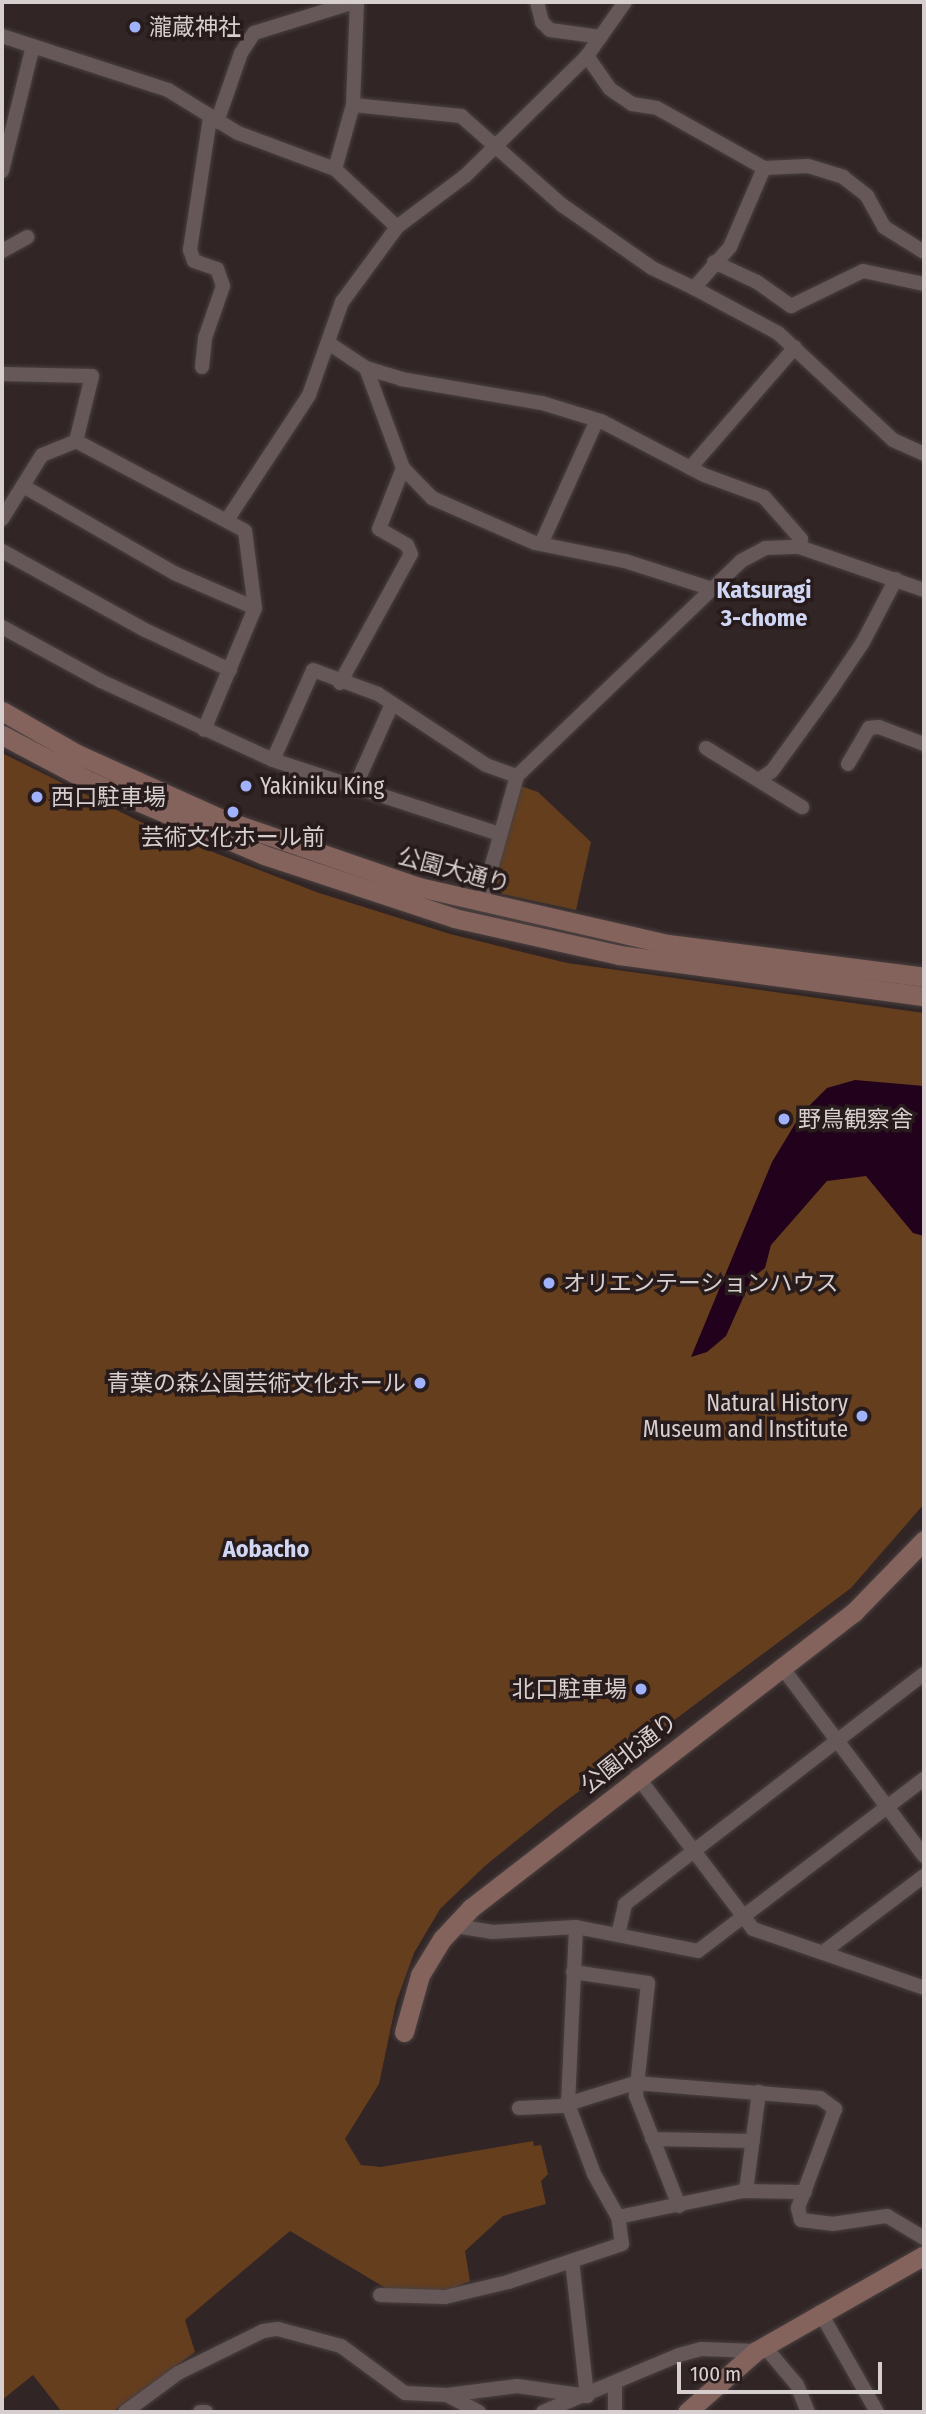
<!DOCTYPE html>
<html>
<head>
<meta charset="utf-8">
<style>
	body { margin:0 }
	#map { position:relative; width:926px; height:2414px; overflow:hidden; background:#312525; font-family:"Fira Sans Condensed","Noto Sans JP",sans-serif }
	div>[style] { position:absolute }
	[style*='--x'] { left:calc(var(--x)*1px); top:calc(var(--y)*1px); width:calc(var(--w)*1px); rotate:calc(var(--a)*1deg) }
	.green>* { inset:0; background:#653e1e }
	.water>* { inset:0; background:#22011c }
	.roads { filter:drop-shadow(0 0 2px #4a4040) drop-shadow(0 0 2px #4a4040) }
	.street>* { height:14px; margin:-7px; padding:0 7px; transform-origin:7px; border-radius:7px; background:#665859 }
	.secondary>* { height:19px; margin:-9.5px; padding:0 9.5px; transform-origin:9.5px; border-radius:9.5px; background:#85635d }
	.dots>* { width:19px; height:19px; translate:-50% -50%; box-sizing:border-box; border:4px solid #271b1b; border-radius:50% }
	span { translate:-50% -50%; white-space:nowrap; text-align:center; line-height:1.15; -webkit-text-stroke:7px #271b1b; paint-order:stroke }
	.poi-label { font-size:23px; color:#d7cfcf }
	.left { translate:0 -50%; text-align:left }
	.right { translate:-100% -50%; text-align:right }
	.street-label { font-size:23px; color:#d7cfcf }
	.neighbourhood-label { font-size:24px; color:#d0d7f4; font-weight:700 }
	.frame { position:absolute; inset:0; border:4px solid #d7cfcf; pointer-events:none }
	.scale { position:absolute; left:677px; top:2362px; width:205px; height:32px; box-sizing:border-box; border:4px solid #d7cfcf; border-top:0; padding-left:9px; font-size:21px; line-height:24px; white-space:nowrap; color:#d7cfcf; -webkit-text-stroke:5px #271b1b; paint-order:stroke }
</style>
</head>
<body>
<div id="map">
	<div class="green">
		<i style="clip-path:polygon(2px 753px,161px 832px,319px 893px,450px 934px,567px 963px,924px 1013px,924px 1504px,851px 1588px,558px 1807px,486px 1865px,440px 1909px,414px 1953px,396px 2003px,379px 2084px,345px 2139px,361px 2165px,381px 2167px,533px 2141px,534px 2146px,541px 2145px,548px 2174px,541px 2181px,546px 2204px,503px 2216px,465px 2251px,470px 2281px,451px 2289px,394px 2293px,290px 2231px,185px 2320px,195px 2352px,112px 2412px,62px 2412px,33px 2375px,2px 2400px)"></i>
		<i style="clip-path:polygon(518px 785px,538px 792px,591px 842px,576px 910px,502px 894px,495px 878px)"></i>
	</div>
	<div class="water">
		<i style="clip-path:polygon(855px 1080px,924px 1086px,924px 1236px,913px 1233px,866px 1176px,827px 1181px,771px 1245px,765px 1268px,752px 1278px,726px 1336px,707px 1352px,691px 1357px,772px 1162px,801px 1114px,827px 1088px)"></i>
	</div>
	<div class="roads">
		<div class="street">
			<i style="--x:537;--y:2;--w:21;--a:76"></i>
			<i style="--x:542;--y:22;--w:11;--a:45"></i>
			<i style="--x:550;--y:30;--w:51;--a:7.8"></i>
			<i style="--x:2;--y:36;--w:175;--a:18"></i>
			<i style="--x:168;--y:90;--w:82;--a:31.6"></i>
			<i style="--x:238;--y:133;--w:103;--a:20.4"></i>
			<i style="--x:335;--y:169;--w:85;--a:43.1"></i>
			<i style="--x:587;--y:56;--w:40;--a:55.1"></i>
			<i style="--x:610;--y:89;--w:27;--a:34"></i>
			<i style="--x:632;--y:104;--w:25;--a:9"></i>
			<i style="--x:657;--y:108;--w:123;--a:29.3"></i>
			<i style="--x:764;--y:168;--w:44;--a:-2.6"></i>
			<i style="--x:808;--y:166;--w:37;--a:17"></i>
			<i style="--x:843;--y:177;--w:31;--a:38"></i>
			<i style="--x:867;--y:196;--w:35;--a:61"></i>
			<i style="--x:884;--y:227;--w:47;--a:32"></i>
			<i style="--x:353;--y:105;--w:109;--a:5.8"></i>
			<i style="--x:461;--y:116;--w:135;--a:41.4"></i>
			<i style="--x:562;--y:205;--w:110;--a:35"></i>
			<i style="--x:652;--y:268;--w:47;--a:25.5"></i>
			<i style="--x:217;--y:122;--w:73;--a:-70.8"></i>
			<i style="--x:241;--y:53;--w:24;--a:-57"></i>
			<i style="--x:254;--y:33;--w:105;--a:-17.2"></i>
			<i style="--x:764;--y:168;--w:86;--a:113.3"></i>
			<i style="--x:730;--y:247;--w:55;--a:131.3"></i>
			<i style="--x:694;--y:288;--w:95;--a:28.2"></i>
			<i style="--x:778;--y:333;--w:157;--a:42.9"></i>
			<i style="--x:893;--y:440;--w:34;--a:24"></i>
			<i style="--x:335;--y:169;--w:66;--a:-74.3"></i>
			<i style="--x:353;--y:105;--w:103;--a:-87.8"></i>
			<i style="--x:2;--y:171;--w:129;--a:-76.1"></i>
			<i style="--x:2;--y:251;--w:29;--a:-29"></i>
			<i style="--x:714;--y:262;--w:47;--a:24.9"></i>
			<i style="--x:757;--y:282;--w:42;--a:35.2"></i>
			<i style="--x:791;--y:306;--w:80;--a:-25.9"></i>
			<i style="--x:863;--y:271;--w:62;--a:12"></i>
			<i style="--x:330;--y:344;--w:43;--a:33.7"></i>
			<i style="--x:366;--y:368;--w:37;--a:17"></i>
			<i style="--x:401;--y:379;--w:143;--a:9.7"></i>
			<i style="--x:542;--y:403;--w:62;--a:17"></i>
			<i style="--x:601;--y:421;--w:116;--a:27.7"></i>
			<i style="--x:704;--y:475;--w:64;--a:20.1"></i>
			<i style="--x:764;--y:497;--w:56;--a:48.6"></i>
			<i style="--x:801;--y:539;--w:8;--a:104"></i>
			<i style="--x:202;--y:367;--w:29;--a:-84"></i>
			<i style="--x:205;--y:338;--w:55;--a:-70.9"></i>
			<i style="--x:223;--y:286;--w:18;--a:-109"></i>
			<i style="--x:217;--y:269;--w:24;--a:-161"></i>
			<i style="--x:194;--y:261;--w:12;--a:-110"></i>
			<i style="--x:190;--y:250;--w:134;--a:-81.4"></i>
			<i style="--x:366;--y:368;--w:107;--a:69.7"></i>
			<i style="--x:403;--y:468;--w:42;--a:46"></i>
			<i style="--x:432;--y:498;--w:112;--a:23.6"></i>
			<i style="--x:535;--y:543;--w:92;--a:11.3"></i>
			<i style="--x:625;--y:561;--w:88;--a:17.8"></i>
			<i style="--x:2;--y:374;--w:90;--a:1.3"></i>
			<i style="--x:92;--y:376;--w:67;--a:103.8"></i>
			<i style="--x:690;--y:468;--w:160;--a:-49"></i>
			<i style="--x:23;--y:486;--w:174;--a:29.9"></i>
			<i style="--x:174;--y:573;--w:88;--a:23.4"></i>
			<i style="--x:2;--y:519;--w:75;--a:-58"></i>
			<i style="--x:42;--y:455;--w:37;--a:-22"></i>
			<i style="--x:76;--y:441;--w:191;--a:28"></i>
			<i style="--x:245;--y:531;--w:78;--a:82.6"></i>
			<i style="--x:255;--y:608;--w:132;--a:112.7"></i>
			<i style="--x:227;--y:520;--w:149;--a:-56.7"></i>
			<i style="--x:309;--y:395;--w:99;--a:-70.5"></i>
			<i style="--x:342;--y:302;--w:93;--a:-53.7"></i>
			<i style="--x:397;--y:227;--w:85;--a:-36.9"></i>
			<i style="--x:465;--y:176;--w:171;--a:-44.5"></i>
			<i style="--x:587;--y:56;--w:66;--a:-54.9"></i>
			<i style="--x:541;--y:544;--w:136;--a:-65.7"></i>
			<i style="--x:2;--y:551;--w:163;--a:28.9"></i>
			<i style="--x:145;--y:630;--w:94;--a:25.2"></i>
			<i style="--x:2;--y:627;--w:113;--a:28.6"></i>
			<i style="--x:101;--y:681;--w:189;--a:24.7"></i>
			<i style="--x:273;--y:760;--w:238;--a:18.1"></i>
			<i style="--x:340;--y:683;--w:147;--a:-61.2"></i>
			<i style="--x:411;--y:554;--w:10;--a:-114"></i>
			<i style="--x:407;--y:545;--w:32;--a:-150"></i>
			<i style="--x:379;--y:529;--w:66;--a:-68.5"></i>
			<i style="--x:706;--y:748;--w:113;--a:31.6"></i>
			<i style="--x:273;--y:760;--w:98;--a:-66"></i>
			<i style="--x:313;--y:670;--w:69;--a:20.3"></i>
			<i style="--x:378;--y:694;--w:129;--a:33.3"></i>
			<i style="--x:486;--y:765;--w:33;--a:20"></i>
			<i style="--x:848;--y:764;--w:42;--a:-59.7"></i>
			<i style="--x:869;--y:728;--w:10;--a:-6"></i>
			<i style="--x:879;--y:727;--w:48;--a:20.7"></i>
			<i style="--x:760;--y:779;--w:14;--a:-34"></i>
			<i style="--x:772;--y:771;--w:99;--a:-54.1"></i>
			<i style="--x:830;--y:691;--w:59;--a:-56"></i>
			<i style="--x:863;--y:642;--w:71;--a:-62.4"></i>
			<i style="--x:354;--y:789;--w:93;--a:-65.9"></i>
			<i style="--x:481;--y:904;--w:133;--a:-74.3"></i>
			<i style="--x:517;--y:776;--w:310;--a:-43.8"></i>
			<i style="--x:741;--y:561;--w:27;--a:-28"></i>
			<i style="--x:765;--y:548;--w:34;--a:-2"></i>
			<i style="--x:799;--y:547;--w:132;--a:19"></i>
			<i style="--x:781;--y:1666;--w:238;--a:53"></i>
			<i style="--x:637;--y:1776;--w:192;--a:52.8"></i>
			<i style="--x:753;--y:1929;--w:181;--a:19"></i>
			<i style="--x:455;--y:1926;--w:37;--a:9"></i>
			<i style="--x:492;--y:1932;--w:84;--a:-3.4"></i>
			<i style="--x:576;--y:1927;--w:124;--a:11.1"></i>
			<i style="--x:698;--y:1951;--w:284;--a:-37.3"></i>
			<i style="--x:618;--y:1935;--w:32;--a:-77"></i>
			<i style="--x:625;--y:1904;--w:377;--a:-37.6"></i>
			<i style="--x:826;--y:1950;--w:123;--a:-37.1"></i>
			<i style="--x:573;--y:1972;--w:76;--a:8.3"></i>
			<i style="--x:648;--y:1983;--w:114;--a:96.1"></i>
			<i style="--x:636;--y:2096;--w:118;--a:68.6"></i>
			<i style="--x:519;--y:2108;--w:42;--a:-2.7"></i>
			<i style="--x:561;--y:2106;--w:77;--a:-17.3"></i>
			<i style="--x:635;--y:2083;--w:186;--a:4.6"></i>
			<i style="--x:820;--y:2098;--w:19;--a:36"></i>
			<i style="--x:835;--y:2109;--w:106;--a:110.5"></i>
			<i style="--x:798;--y:2208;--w:12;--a:76"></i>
			<i style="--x:801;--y:2220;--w:31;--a:7"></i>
			<i style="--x:832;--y:2224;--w:56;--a:-8.3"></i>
			<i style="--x:887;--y:2216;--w:43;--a:30.7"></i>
			<i style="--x:652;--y:2139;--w:101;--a:1.1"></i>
			<i style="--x:746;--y:2191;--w:100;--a:-82.5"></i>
			<i style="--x:618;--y:2217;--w:127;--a:-11.8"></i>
			<i style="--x:742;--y:2191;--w:63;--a:0.9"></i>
			<i style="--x:380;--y:2295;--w:65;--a:1.8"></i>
			<i style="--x:445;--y:2297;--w:65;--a:-13.4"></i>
			<i style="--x:508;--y:2282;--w:120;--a:-18.4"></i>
			<i style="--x:622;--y:2244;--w:27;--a:-98"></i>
			<i style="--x:618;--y:2217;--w:49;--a:-119.2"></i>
			<i style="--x:594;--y:2174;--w:75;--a:-110.4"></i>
			<i style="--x:568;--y:2104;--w:177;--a:-87.4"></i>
			<i style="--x:820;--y:2312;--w:115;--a:60.3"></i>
			<i style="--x:765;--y:2347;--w:50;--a:49.9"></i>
			<i style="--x:797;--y:2385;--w:29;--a:68"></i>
			<i style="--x:447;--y:2395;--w:71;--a:-7.3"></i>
			<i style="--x:517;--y:2386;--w:71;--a:8.1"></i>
			<i style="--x:587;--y:2396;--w:136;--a:-96.3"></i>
			<i style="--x:125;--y:2412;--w:66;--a:-36.3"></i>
			<i style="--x:178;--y:2373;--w:95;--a:-26.3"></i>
			<i style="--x:263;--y:2331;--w:15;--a:-8"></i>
			<i style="--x:278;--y:2329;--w:65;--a:15.1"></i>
			<i style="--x:341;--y:2346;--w:79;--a:36.3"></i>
			<i style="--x:405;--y:2393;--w:42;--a:2.7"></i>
			<i style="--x:447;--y:2395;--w:36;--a:28"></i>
			<i style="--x:200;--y:2412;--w:6;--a:0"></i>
			<i style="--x:543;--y:2412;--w:147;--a:-22.7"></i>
			<i style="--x:679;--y:2355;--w:23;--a:-15"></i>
			<i style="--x:701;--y:2349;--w:55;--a:2.1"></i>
			<i style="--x:615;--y:2412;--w:27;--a:-90"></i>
		</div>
		<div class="secondary">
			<i style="--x:2;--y:711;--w:86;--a:29.8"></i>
			<i style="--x:77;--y:754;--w:161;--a:24.2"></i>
			<i style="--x:224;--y:820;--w:206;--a:19"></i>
			<i style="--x:419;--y:887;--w:255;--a:12.9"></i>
			<i style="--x:668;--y:944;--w:258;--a:7.3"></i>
			<i style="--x:2;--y:735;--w:94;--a:27.9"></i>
			<i style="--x:85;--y:779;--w:194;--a:23"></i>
			<i style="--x:264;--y:855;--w:200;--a:18.3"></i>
			<i style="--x:454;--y:918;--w:169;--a:12.6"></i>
			<i style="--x:619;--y:955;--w:308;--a:7.7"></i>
			<i style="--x:404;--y:2032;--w:59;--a:-74.3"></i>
			<i style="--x:420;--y:1975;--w:42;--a:-58.6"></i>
			<i style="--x:442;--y:1939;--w:42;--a:-46.9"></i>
			<i style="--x:471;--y:1908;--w:483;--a:-37.7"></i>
			<i style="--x:853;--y:1613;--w:102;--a:-45.8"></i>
			<i style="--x:687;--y:2412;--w:92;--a:-41.5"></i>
			<i style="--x:756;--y:2351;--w:193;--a:-29.7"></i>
		</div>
	</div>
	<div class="dots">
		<i style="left:135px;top:27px;background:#a1b2fd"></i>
		<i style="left:246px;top:786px;background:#a1b2fd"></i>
		<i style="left:37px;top:797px;background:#a1b2fd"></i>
		<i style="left:233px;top:812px;background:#a1b2fd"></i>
		<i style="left:784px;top:1119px;background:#a1b2fd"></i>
		<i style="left:549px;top:1283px;background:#a1b2fd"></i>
		<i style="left:420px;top:1383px;background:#a1b2fd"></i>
		<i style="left:862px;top:1416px;background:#a1b2fd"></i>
		<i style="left:641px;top:1689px;background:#a1b2fd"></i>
	</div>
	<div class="poi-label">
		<span class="left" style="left:149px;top:27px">瀧蔵神社</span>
		<span class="left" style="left:260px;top:786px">Yakiniku King</span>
		<span class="left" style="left:51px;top:797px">西口駐車場</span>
		<span style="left:233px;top:837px">芸術文化ホール前</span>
		<span class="left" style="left:798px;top:1119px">野鳥観察舎</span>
		<span class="left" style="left:563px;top:1283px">オリエンテーションハウス</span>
		<span class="right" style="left:406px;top:1383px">青葉の森公園芸術文化ホール</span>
		<span class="right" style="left:848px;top:1416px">Natural History<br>Museum and Institute</span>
		<span class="right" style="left:627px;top:1689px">北口駐車場</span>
	</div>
	<div class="street-label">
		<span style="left:454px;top:870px;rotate:15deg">公園大通り</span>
		<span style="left:629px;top:1753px;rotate:-38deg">公園北通り</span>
	</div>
	<div class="neighbourhood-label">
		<span style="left:764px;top:605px">Katsuragi<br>3-chome</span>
		<span style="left:266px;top:1550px">Aobacho</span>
	</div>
	<div class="frame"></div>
	<div class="scale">100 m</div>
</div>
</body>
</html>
